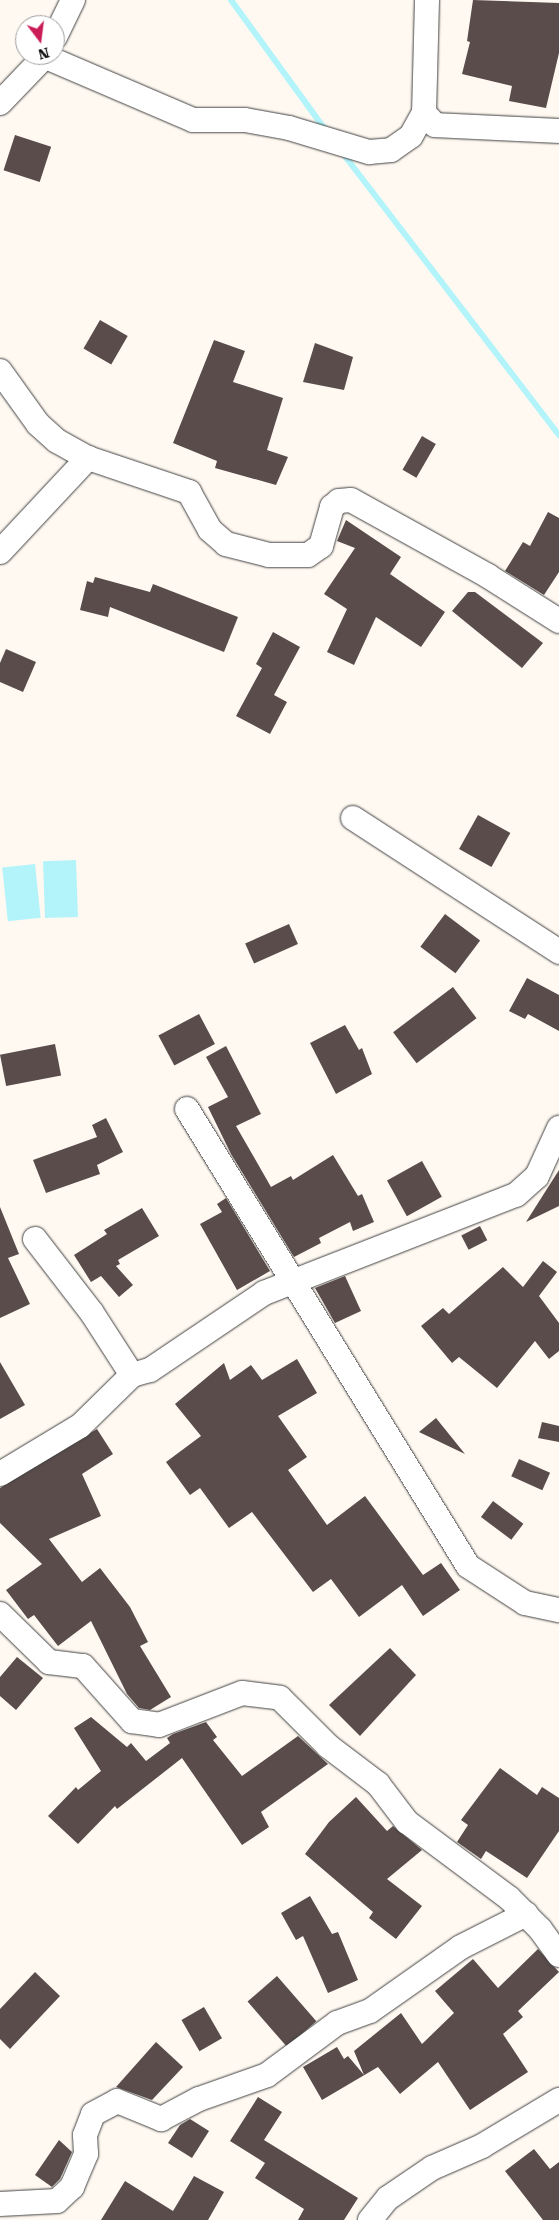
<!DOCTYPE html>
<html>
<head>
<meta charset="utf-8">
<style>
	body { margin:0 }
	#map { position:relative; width:559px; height:2220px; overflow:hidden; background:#fff9f2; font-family:"Roboto Serif",serif }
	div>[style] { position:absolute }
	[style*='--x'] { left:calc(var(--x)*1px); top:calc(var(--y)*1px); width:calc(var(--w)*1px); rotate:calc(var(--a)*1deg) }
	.water>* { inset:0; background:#b3f4fa; transform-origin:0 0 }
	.stream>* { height:6px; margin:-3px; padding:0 3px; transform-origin:3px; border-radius:3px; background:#b3f4fa }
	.building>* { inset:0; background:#594c4b; transform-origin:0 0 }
	.roads { filter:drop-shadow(0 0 1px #424242) drop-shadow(0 0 1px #424242) }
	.minor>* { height:24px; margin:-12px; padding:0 12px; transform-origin:12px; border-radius:12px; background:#fff }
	span { translate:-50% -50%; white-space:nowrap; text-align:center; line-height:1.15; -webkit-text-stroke:5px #fff; paint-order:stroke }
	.north { position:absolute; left:15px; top:15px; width:50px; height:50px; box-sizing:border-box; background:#fff; border:1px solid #9f9f9f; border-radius:50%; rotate:165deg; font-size:14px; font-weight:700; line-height:20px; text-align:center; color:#0f0f0f }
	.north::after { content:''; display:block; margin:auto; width:18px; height:22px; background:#ca1d57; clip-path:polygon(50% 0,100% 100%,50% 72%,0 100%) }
</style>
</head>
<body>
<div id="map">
	<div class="water">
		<i style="left:76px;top:860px;width:57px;height:33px;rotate:88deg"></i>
		<i style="left:35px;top:864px;width:54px;height:33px;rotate:84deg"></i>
	</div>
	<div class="stream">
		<i style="--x:231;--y:0;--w:163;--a:54"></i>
		<i style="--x:341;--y:151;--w:358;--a:52.5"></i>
	</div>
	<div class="building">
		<i style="clip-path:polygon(473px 0,559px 3px,559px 53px,546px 108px,509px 101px,512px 86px,462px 74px,470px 42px,467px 41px)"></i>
		<i style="left:15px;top:135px;width:38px;height:37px;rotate:18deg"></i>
		<i style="left:100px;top:320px;width:32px;height:33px;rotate:30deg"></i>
		<i style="clip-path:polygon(214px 340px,245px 351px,233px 382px,283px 398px,267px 450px,288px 457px,276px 485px,215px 468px,217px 461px,173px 443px)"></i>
		<i style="clip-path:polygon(315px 343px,353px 357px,344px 390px,303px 382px)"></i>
		<i style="left:422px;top:436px;width:16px;height:39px;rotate:30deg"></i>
		<i style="clip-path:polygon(548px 512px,559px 518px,559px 572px,544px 595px,505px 571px,523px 542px,530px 546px)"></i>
		<i style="clip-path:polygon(346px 520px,401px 557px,390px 574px,445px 612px,421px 647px,376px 617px,354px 665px,327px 652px,347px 609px,324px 594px,355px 548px,337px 541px)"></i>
		<i style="clip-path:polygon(95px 577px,150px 592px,153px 584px,238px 617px,224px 652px,110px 607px,108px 617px,80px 610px,87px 581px,93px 583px)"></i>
		<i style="clip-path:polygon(468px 592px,475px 592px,543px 643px,522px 668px,452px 611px)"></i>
		<i style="clip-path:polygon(273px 632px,300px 647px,274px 695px,287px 702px,270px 734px,236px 716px,262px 668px,256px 664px)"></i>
		<i style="clip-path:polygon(6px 649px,36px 662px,23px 692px,0 682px,0 663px)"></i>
		<i style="left:478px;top:815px;width:37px;height:39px;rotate:29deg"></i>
		<i style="left:445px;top:914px;width:44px;height:41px;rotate:37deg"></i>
		<i style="left:289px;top:924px;width:22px;height:48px;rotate:66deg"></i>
		<i style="clip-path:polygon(527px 978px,559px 995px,559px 1031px,528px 1014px,525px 1019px,509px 1011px)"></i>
		<i style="left:453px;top:987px;width:39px;height:75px;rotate:53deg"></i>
		<i style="left:199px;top:1014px;width:34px;height:46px;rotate:62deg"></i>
		<i style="clip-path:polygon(345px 1025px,359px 1050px,362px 1048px,372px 1074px,336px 1094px,310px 1043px)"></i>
		<i style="left:55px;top:1044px;width:32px;height:56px;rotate:79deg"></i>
		<i style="clip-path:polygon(226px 1046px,261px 1114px,236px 1126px,271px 1187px,291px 1176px,293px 1180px,333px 1155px,358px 1196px,362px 1194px,374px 1222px,353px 1231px,350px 1222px,319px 1238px,321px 1243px,294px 1257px,231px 1154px,208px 1107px,228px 1097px,206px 1057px)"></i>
		<i style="clip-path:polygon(106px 1118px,123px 1152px,97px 1165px,100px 1174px,46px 1193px,33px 1160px,97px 1137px,92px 1125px)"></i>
		<i style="left:422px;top:1161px;width:41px;height:40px;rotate:61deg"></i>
		<i style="clip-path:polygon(559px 1170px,559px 1206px,526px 1222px)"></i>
		<i style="clip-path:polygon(226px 1198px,270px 1271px,237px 1290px,200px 1224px,222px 1212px,217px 1204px)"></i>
		<i style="clip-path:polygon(0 1207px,19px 1254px,8px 1258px,30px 1304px,0 1318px)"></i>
		<i style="clip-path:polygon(142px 1208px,159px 1236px,118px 1260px,120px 1264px,116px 1266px,133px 1285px,119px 1297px,101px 1276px,91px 1282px,74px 1255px,107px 1234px,104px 1230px)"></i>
		<i style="left:480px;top:1226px;width:16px;height:21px;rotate:63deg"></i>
		<i style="clip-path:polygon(543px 1261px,557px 1272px,539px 1296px,559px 1323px,559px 1351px,549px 1359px,535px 1341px,497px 1388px,459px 1357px,452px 1363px,421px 1326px,443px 1308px,449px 1314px,503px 1267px,523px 1287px)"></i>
		<i style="clip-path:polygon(345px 1276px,361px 1311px,335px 1323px,315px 1288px)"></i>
		<i style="clip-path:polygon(297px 1359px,317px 1393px,278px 1416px,307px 1457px,288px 1470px,327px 1525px,365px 1496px,423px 1575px,441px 1563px,460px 1590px,423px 1616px,402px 1585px,359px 1617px,331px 1579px,313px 1592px,252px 1512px,229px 1528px,200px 1488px,190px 1495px,166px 1462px,201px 1436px,175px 1404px,224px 1363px,230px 1380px,251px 1365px,262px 1380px)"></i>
		<i style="clip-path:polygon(0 1362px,25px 1405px,0 1419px)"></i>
		<i style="clip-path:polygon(436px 1418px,465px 1454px,419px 1432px)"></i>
		<i style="clip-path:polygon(542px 1422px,559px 1426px,559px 1442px,538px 1438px)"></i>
		<i style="clip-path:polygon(97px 1429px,113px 1454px,82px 1474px,101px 1516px,49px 1539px,82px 1582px,100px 1568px,130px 1607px,148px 1642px,140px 1646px,171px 1697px,150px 1710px,139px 1708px,127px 1694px,91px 1621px,58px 1646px,34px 1615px,28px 1619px,6px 1590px,42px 1564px,0 1523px,0 1488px)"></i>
		<i style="left:519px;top:1459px;width:34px;height:19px;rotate:24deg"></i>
		<i style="left:493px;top:1501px;width:38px;height:20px;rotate:37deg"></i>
		<i style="clip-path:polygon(390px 1648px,416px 1675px,360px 1736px,329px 1705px)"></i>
		<i style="clip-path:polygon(17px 1657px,43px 1678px,16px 1710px,0 1696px,0 1677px)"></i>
		<i style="clip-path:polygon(91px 1717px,127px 1747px,131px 1743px,146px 1761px,170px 1743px,167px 1738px,173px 1734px,206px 1722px,217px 1737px,213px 1740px,242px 1776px,298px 1736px,328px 1764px,261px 1812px,269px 1827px,242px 1845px,182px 1758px,117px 1809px,115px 1806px,78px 1844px,48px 1816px,76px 1787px,78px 1790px,101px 1771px,74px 1728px)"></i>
		<i style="clip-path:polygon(500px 1768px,537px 1795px,542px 1787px,559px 1798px,559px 1831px,527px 1878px,486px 1851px,481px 1859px,457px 1842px,468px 1825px,461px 1820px)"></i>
		<i style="clip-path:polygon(356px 1797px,387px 1831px,393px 1826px,422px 1850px,387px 1879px,422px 1906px,396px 1939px,369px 1918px,373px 1912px,305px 1854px,329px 1822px)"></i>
		<i style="clip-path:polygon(310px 1896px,332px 1934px,338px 1932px,358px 1980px,328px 1993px,303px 1936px,296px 1940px,281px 1913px)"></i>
		<i style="clip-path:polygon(538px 1949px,559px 1972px,518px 2011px,523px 2017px,503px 2034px,528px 2072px,470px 2110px,438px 2062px,400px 2094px,378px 2067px,322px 2100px,303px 2067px,337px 2047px,344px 2059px,348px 2056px,364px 2075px,354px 2051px,401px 2013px,422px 2044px,454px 2013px,435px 1991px,473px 1959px,498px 1988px)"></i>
		<i style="clip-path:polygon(35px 1972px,60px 1996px,10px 2049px,0 2039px,0 2009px)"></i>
		<i style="left:277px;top:1976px;width:60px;height:39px;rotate:49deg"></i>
		<i style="left:204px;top:2007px;width:36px;height:26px;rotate:60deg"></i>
		<i style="clip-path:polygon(156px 2042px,183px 2067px,152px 2100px,116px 2087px)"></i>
		<i style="clip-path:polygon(258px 2097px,282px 2112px,264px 2140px,358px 2198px,344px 2220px,298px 2220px,304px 2209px,255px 2178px,265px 2163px,230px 2141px)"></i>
		<i style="clip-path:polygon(190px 2119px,209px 2131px,192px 2158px,168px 2143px,180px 2125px)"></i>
		<i style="clip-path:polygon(59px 2140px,72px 2152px,60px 2179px,52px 2187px,35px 2175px)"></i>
		<i style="clip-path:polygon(534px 2149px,550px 2169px,559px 2162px,559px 2220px,543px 2220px,505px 2171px)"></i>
		<i style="clip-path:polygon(194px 2176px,224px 2192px,208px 2220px,101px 2220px,125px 2181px,173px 2211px)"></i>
	</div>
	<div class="roads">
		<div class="minor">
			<i style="--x:427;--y:0;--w:113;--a:91.5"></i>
			<i style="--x:424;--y:113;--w:16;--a:47"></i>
			<i style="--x:435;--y:125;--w:124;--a:2.8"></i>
			<i style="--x:55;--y:37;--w:41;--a:-64.1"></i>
			<i style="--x:46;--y:57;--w:160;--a:23.2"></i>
			<i style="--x:193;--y:120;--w:52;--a:0"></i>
			<i style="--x:245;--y:120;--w:45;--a:10.3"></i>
			<i style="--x:289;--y:128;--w:84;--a:16.7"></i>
			<i style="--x:369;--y:152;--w:22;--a:-5"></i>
			<i style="--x:391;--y:150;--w:24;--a:-35"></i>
			<i style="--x:411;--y:136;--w:26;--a:-61"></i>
			<i style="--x:0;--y:103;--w:66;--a:-46.2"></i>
			<i style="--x:0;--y:371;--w:65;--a:54.4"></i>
			<i style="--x:38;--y:424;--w:25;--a:42"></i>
			<i style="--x:57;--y:441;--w:35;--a:29"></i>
			<i style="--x:88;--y:458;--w:107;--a:18.6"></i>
			<i style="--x:189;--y:492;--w:43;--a:61.1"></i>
			<i style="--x:210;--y:530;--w:21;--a:41"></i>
			<i style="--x:226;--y:544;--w:44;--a:14.3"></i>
			<i style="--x:269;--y:555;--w:39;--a:0"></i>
			<i style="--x:308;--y:555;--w:16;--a:-35"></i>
			<i style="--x:321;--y:546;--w:41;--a:-74.2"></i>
			<i style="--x:332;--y:507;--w:9;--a:-41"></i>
			<i style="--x:339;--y:501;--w:12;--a:-5"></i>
			<i style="--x:351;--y:500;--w:157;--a:29"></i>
			<i style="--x:488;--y:576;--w:84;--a:32.4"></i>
			<i style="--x:0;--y:552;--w:129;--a:-46.9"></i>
			<i style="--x:353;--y:818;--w:246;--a:33"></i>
			<i style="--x:187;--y:1109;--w:536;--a:58.41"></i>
			<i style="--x:468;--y:1566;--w:68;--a:33"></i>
			<i style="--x:525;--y:1603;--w:35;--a:12"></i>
			<i style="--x:35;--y:1239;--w:93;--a:52.4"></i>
			<i style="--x:92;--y:1313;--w:74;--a:57.2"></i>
			<i style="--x:0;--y:1474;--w:93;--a:-31"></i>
			<i style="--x:80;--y:1426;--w:73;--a:-44.4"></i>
			<i style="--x:132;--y:1375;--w:19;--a:-16"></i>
			<i style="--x:150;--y:1370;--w:138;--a:-34"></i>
			<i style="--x:264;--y:1293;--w:270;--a:-21.3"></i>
			<i style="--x:516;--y:1195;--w:28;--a:-42"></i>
			<i style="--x:537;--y:1176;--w:53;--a:-65.4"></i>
			<i style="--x:0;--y:1614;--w:69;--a:44.4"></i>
			<i style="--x:49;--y:1662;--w:34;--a:7"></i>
			<i style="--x:83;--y:1666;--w:74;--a:48.3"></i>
			<i style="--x:132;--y:1721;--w:27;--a:8"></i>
			<i style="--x:159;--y:1725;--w:89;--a:-21.1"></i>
			<i style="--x:242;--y:1693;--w:38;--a:7"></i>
			<i style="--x:280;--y:1698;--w:68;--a:45"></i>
			<i style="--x:328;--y:1746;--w:63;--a:37.2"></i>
			<i style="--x:378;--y:1784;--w:48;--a:52.7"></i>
			<i style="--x:407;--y:1822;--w:127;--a:36.7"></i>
			<i style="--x:509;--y:1898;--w:44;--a:45"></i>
			<i style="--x:540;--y:1929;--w:32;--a:54"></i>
			<i style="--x:0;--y:2204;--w:57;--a:-3"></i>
			<i style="--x:57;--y:2201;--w:21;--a:-43"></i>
			<i style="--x:72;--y:2187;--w:36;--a:-67"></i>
			<i style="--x:86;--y:2154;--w:19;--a:-93"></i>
			<i style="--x:85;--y:2135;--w:22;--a:-69"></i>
			<i style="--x:93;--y:2114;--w:27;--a:-28"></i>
			<i style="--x:117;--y:2101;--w:48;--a:22.2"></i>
			<i style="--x:161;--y:2119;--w:43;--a:-27.8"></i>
			<i style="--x:199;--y:2099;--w:72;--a:-19.4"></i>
			<i style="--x:267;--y:2075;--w:87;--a:-36.6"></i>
			<i style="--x:337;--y:2023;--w:35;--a:-20"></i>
			<i style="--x:370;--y:2011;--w:111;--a:-35.1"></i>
			<i style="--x:461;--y:1947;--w:73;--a:-26.9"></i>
			<i style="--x:370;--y:2220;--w:28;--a:-51"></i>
			<i style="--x:388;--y:2198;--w:53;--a:-34.3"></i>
			<i style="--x:432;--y:2168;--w:55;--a:-23.7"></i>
			<i style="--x:482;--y:2146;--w:90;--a:-30.9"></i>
		</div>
	</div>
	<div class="north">N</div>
</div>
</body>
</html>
